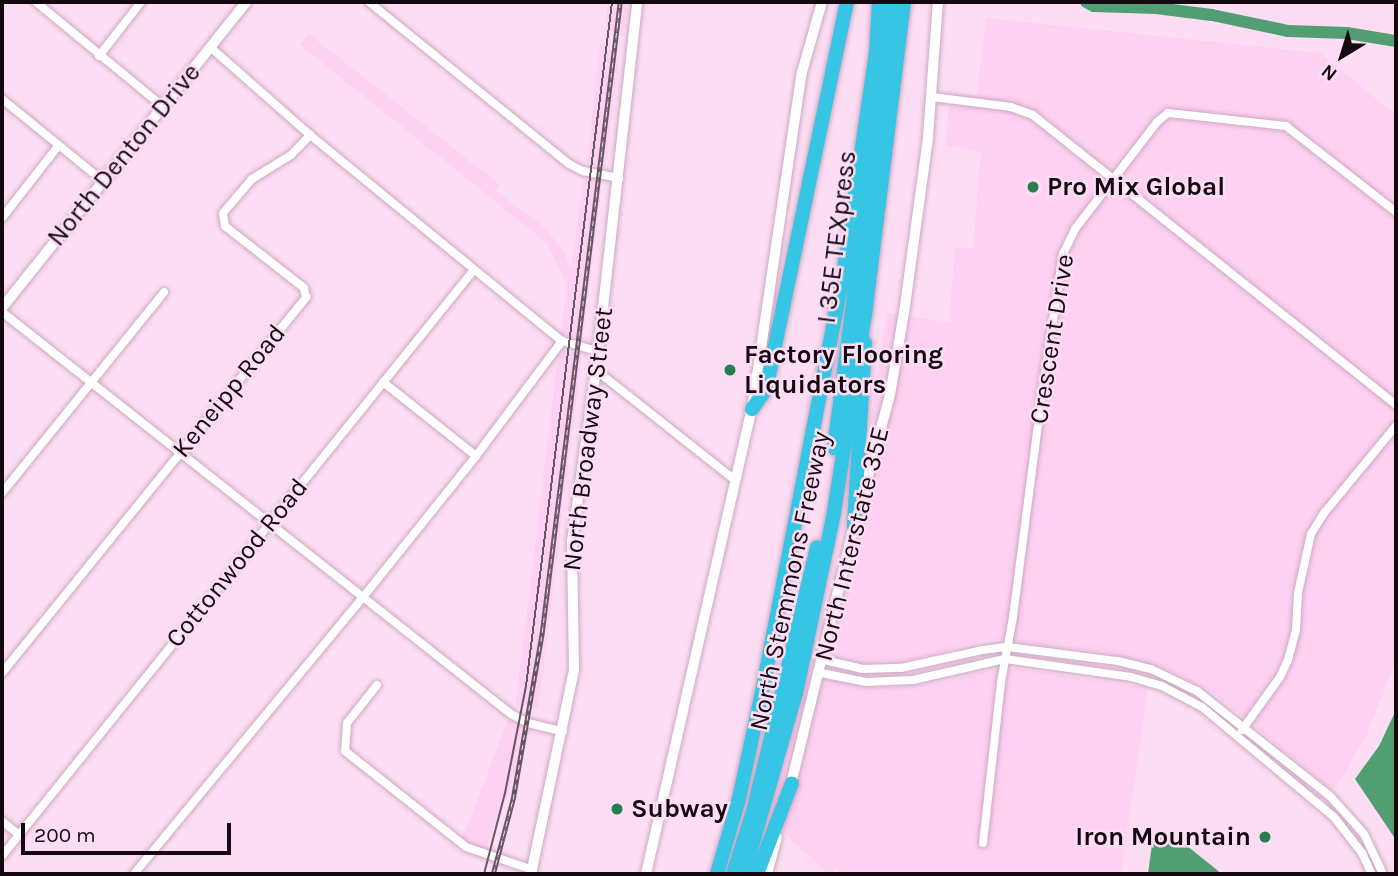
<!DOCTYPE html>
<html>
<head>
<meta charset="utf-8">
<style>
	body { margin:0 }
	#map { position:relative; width:1398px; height:876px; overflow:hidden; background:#fcddf3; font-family:Karla,sans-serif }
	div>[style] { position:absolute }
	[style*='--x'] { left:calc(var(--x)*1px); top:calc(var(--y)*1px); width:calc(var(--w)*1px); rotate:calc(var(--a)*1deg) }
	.built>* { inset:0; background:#fed0f1; transform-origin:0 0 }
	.water>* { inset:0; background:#519e72 }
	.river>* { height:12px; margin:-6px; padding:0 6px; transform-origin:6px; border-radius:6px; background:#519e72 }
	.roads { filter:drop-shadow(0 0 2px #cca8c2) drop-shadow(0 0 2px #cca8c2) }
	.minor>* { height:8px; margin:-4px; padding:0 4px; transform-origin:4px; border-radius:4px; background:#fff }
	.tertiary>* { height:10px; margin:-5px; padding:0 5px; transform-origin:5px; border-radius:5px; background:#fff }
	.secondary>* { height:10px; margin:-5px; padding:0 5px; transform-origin:5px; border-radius:5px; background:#fff }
	.motorway>* { height:14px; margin:-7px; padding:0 7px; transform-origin:7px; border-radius:7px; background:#36c5e5 }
	.tram>* { height:2px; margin:-1px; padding:0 1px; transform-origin:1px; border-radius:1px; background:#695664 }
	.rail>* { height:4.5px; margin-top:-2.25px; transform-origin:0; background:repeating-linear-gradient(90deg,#fcddf3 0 5px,#695664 0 10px); box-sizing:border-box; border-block:2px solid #695664 }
	.dots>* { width:19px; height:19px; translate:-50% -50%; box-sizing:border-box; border:4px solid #fcddf3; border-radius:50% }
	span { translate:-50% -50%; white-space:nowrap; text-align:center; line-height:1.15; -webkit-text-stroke:5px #fcddf3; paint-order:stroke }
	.street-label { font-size:26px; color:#140811 }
	.poi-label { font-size:26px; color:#140811; font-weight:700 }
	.left { translate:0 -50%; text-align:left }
	.right { translate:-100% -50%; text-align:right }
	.frame { position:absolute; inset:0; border:4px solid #140811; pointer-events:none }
	.north { position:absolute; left:1307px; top:21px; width:70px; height:70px; -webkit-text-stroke:5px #fcddf3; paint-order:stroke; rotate:218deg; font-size:19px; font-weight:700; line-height:28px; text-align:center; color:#140811 }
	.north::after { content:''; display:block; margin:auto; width:24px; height:32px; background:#140811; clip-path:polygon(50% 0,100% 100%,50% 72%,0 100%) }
	.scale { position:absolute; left:21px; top:823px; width:210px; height:32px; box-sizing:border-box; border:4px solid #140811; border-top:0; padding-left:9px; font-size:21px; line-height:24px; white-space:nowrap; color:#140811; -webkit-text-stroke:5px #fcddf3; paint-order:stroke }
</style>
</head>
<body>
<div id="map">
	<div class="built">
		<i style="clip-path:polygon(608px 2px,627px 2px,623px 36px,605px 29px)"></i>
		<i style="clip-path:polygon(986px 18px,1320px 53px,1396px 115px,1396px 661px,1365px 739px,1333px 791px,1215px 694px,1171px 671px,1106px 653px,989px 639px,913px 659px,858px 663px,829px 655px,839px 625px,887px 313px,949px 322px,955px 248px,973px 248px,981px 152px,946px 145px,950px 93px,977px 96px)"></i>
		<i style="clip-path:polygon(309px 34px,500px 185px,496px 191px,546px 229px,564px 252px,571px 269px,584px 176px,602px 182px,583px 338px,561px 334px,567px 284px,547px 243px,300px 45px)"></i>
		<i style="clip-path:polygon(600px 43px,619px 56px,605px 168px,587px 164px)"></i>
		<i style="left:559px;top:350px;width:23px;height:358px;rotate:7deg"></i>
		<i style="clip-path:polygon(1016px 668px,1148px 688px,1121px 874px,839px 874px,836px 868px,829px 874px,761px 812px,797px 675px,877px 688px,932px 684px,990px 670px)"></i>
		<i style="left:508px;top:720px;width:26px;height:132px;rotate:21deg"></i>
	</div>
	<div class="water">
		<i style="clip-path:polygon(1396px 710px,1396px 840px,1355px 779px,1379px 746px)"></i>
		<i style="clip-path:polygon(1153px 837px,1181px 841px,1222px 874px,1148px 874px)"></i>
	</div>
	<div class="river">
		<i style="--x:1086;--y:2;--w:9;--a:27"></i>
		<i style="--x:1094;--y:6;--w:62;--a:1.8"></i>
		<i style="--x:1156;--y:8;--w:56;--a:7.1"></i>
		<i style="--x:1212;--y:15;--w:78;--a:11.9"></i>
		<i style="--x:1288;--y:31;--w:59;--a:1.9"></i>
		<i style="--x:1347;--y:33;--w:50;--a:9.3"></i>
	</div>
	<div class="roads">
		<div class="minor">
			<i style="--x:36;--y:2;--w:163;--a:39.5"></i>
			<i style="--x:369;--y:2;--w:257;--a:39"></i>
			<i style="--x:569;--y:164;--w:16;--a:27"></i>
			<i style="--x:583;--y:171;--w:37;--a:11"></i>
			<i style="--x:210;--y:47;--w:133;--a:41.3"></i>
			<i style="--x:310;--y:135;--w:325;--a:39.3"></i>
			<i style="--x:562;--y:341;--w:37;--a:16"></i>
			<i style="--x:99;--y:56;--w:68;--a:-52.1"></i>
			<i style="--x:932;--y:97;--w:80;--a:7.2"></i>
			<i style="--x:1011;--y:107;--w:23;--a:20"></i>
			<i style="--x:1033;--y:115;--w:465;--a:38.6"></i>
			<i style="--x:2;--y:99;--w:130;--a:39.1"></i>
			<i style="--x:2;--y:218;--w:91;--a:-52.1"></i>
			<i style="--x:2;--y:312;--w:649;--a:38.3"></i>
			<i style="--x:511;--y:714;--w:19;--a:28"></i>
			<i style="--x:528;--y:723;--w:36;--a:14"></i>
			<i style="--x:596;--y:370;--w:177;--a:38.4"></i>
			<i style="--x:383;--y:382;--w:119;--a:38.5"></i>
			<i style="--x:2;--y:493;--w:258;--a:-51.1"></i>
			<i style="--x:824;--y:660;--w:40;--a:13"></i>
			<i style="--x:863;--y:669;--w:38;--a:-2"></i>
			<i style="--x:901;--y:668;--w:83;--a:-12.5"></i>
			<i style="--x:982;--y:650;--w:26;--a:-7"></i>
			<i style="--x:1008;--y:647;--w:111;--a:7.3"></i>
			<i style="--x:1118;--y:661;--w:34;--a:14"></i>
			<i style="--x:1151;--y:669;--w:51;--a:25.6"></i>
			<i style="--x:1197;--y:691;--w:169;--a:38.3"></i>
			<i style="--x:1330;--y:796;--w:51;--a:48.2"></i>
			<i style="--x:1364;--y:834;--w:44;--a:64.6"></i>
			<i style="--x:2;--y:673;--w:484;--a:-51"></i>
			<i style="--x:306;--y:297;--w:9;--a:-103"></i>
			<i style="--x:304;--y:288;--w:100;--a:-141.9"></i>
			<i style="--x:225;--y:226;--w:13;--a:-99"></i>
			<i style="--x:223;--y:213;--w:45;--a:-49.5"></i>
			<i style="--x:252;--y:179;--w:46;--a:-31.6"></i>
			<i style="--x:291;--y:155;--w:28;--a:-46"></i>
			<i style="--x:821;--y:673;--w:46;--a:11.3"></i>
			<i style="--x:866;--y:682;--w:47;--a:-2.4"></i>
			<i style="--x:913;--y:680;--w:94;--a:-12.9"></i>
			<i style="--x:1005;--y:659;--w:127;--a:8.1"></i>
			<i style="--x:1131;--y:677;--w:32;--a:16"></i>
			<i style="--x:1162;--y:686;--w:45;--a:27.7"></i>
			<i style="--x:1202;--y:707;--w:172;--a:39.8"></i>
			<i style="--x:1334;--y:817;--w:46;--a:52.1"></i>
			<i style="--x:1362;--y:853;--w:23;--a:65"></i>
			<i style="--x:377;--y:685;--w:48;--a:128.3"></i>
			<i style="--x:347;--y:723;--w:28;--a:94"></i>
			<i style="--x:345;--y:751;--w:154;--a:38.4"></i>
			<i style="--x:466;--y:847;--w:71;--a:18.9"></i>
			<i style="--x:1242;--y:730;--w:65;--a:-54.4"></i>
			<i style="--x:1280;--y:677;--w:19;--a:-65"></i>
			<i style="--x:1288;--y:660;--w:31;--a:-75"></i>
			<i style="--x:1296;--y:630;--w:37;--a:-87"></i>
			<i style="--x:1298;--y:593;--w:60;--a:-77.6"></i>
			<i style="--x:1311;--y:534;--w:26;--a:-58"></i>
			<i style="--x:1325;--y:512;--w:112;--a:-50.5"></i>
			<i style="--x:2;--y:821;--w:22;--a:39"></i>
			<i style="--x:983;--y:843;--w:162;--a:-83.6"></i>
			<i style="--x:1001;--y:682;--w:66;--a:-79.5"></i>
			<i style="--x:1013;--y:617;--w:225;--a:-82.6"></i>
			<i style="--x:1042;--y:394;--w:142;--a:-81.5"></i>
			<i style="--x:1063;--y:254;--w:28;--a:-64"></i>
			<i style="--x:1075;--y:229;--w:135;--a:-52.5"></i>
			<i style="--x:1157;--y:122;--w:14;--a:-39"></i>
			<i style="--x:1168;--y:113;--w:119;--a:6.3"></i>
			<i style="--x:1286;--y:126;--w:140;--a:38"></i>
			<i style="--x:2;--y:856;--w:751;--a:-51.16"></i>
			<i style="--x:134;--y:874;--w:361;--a:-50.4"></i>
			<i style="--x:364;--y:596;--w:179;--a:-51.3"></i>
			<i style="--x:476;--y:456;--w:144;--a:-53.2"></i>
		</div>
		<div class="tertiary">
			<i style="--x:2;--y:308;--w:391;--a:-51.4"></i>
			<i style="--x:531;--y:874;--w:208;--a:-78.1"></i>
			<i style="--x:574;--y:670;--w:129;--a:-90.9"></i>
			<i style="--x:572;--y:541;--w:173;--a:-82"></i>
			<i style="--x:596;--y:370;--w:370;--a:-83.6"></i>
		</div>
		<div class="secondary">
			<i style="--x:860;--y:506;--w:115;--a:-74.9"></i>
			<i style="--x:890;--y:395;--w:90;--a:-80.4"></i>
			<i style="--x:905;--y:306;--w:171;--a:-82.2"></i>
			<i style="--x:928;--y:137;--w:135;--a:-85.8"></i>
			<i style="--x:790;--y:788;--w:274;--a:-76.3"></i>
			<i style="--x:646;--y:874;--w:477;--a:-77.2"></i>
			<i style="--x:752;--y:409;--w:341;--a:-81.6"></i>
			<i style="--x:802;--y:72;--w:73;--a:-74.1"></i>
			<i style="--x:767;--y:874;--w:38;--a:-75"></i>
		</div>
		<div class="motorway">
			<i style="--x:752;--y:409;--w:24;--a:-55"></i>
			<i style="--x:766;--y:389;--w:395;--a:-78.2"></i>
			<i style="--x:834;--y:448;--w:396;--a:-82.5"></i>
			<i style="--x:886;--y:55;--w:53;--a:-84.6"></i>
			<i style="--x:854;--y:526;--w:184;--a:-86.6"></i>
			<i style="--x:717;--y:874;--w:78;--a:-73.7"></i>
			<i style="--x:739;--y:799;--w:120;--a:-77.9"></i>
			<i style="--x:764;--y:682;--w:414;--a:-79"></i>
			<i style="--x:843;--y:276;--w:225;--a:-81.6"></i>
			<i style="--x:876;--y:53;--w:51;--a:-86.6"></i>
			<i style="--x:733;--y:874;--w:69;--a:-72.3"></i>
			<i style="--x:754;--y:808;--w:268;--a:-76.4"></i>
			<i style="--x:744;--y:874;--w:188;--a:-74"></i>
			<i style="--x:796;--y:693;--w:185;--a:-78.1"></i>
			<i style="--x:834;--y:512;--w:199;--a:-81.1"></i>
			<i style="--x:865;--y:315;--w:315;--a:-82.9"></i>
			<i style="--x:757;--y:874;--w:97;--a:-69"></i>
		</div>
	</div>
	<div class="tram">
		<i style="--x:484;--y:874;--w:84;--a:-75.5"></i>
		<i style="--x:505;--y:793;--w:109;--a:-78.9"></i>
		<i style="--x:526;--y:686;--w:689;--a:-82.83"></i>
	</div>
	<div class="rail">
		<i style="--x:493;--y:874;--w:78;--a:-75.1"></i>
		<i style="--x:513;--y:799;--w:169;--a:-80.1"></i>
		<i style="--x:542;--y:633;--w:636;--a:-82.95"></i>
	</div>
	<div class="dots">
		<i style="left:1033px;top:187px;background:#267d50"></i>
		<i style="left:730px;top:370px;background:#267d50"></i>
		<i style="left:617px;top:809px;background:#267d50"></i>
		<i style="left:1265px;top:837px;background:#267d50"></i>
	</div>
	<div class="street-label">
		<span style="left:124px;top:155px;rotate:-51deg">North Denton Drive</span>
		<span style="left:837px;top:237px;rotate:-83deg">I 35E TEXpress</span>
		<span style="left:1052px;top:339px;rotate:-81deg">Crescent Drive</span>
		<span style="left:229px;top:391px;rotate:-51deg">Keneipp Road</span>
		<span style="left:588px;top:439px;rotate:-83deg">North Broadway Street</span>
		<span style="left:852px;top:544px;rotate:-76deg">North Interstate 35E</span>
		<span style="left:237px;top:563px;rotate:-51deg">Cottonwood Road</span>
		<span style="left:790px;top:581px;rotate:-78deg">North Stemmons Freeway</span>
	</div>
	<div class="poi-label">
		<span class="left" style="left:1047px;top:187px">Pro Mix Global</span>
		<span class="left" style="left:744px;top:370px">Factory Flooring<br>Liquidators</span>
		<span class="left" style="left:631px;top:809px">Subway</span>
		<span class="right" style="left:1251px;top:837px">Iron Mountain</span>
	</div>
	<div class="frame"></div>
	<div class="north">N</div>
	<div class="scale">200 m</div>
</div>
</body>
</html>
